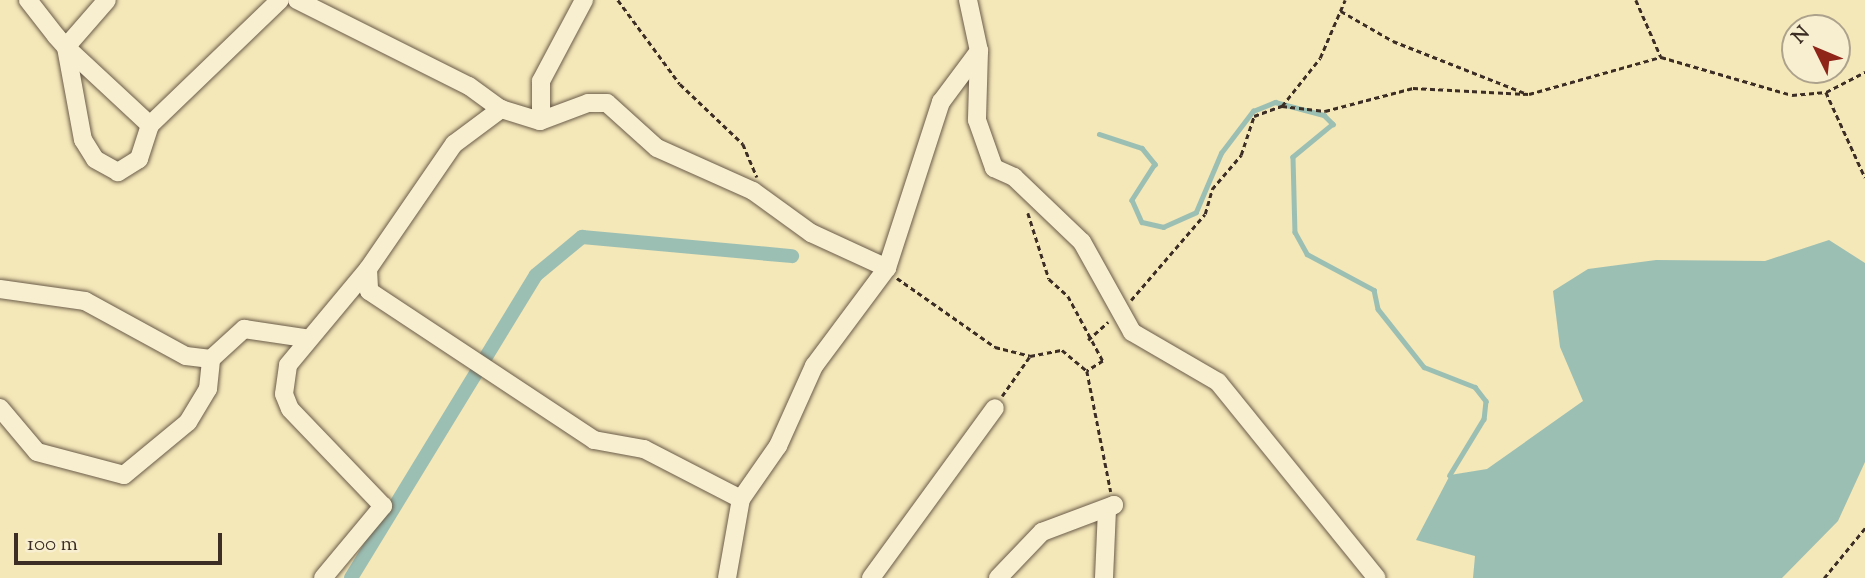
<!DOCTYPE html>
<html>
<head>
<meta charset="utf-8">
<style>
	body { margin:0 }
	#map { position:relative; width:1865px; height:578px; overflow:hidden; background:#f4e7b8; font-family:"Sorts Mill Goudy",serif }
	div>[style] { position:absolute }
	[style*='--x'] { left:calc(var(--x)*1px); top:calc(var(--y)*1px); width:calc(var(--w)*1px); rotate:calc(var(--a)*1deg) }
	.water>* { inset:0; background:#9cbfb4 }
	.stream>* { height:4.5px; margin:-2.25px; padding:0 2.25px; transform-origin:2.25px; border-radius:2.25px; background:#9cbfb4 }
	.canal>* { height:14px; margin:-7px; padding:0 7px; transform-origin:7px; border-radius:7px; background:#9cbfb4 }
	.path>* { height:2.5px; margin-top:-1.25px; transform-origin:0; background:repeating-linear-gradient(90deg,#3c2e24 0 5px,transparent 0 8.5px) }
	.roads { filter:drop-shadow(0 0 2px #6a5c49) drop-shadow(0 0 2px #6a5c49) }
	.minor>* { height:18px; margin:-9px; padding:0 9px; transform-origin:9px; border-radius:9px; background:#f8efd1 }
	span { translate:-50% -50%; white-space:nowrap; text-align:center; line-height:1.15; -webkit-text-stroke:6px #f8efd1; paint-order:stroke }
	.north { position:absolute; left:1781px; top:14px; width:70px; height:70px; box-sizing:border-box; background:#f8efd1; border:2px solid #ada28c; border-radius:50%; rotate:313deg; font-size:19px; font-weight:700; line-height:28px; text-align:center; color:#3c2e24 }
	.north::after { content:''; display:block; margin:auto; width:24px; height:32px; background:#8f2418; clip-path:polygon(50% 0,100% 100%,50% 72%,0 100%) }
	.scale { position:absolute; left:14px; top:533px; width:208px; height:32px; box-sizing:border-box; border:4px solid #3c2e24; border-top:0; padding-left:9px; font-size:21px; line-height:24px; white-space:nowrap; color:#3c2e24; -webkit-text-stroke:5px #f8efd1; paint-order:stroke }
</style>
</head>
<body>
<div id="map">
	<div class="water">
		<i style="clip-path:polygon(1829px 240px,1865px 263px,1865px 462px,1838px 521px,1782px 578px,1473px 578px,1475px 556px,1416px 540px,1450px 475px,1487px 469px,1583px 401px,1560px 347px,1553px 291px,1588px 269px,1656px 260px,1765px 261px)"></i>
	</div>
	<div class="stream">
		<i style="--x:1099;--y:134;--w:45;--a:18"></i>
		<i style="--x:1142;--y:148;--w:21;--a:51"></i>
		<i style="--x:1155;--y:164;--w:43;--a:122.6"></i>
		<i style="--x:1132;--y:200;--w:24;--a:66"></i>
		<i style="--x:1142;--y:222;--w:22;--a:13"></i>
		<i style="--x:1163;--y:227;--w:36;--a:-24"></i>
		<i style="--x:1196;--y:212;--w:64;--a:-67"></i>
		<i style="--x:1221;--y:153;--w:53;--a:-52.7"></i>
		<i style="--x:1253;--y:111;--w:24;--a:-22"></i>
		<i style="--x:1275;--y:102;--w:51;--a:14.9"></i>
		<i style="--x:1324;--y:115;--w:13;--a:45"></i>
		<i style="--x:1333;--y:124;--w:52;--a:140.5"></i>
		<i style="--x:1293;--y:157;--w:75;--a:88.5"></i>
		<i style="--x:1295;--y:232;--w:25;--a:61"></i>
		<i style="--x:1307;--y:254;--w:76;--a:28.2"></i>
		<i style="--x:1374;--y:290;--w:19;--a:78"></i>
		<i style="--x:1378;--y:309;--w:74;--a:51.6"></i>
		<i style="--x:1424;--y:367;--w:55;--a:21.4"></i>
		<i style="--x:1475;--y:387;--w:18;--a:52"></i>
		<i style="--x:1486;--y:401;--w:18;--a:96"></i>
		<i style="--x:1484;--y:419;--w:66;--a:121.3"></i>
	</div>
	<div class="canal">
		<i style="--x:351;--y:578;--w:355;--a:-58.6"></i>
		<i style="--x:536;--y:275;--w:60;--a:-39.6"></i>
		<i style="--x:582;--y:237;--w:211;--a:5.2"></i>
	</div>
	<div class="path">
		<i style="--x:618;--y:0;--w:104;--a:53.6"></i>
		<i style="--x:680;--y:84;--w:87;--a:43.6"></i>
		<i style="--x:743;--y:144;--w:36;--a:67"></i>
		<i style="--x:1636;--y:0;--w:62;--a:66.3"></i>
		<i style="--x:1341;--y:11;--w:60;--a:30"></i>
		<i style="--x:1393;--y:41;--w:142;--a:21.5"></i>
		<i style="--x:1826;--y:92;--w:94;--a:65.4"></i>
		<i style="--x:1282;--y:106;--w:43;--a:6.6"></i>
		<i style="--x:1325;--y:111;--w:91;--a:-14.6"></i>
		<i style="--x:1413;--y:88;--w:116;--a:3"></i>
		<i style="--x:1529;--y:94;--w:137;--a:-15.7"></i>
		<i style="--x:1661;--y:57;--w:136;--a:16.2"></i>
		<i style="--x:1792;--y:95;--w:34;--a:-5"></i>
		<i style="--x:1826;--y:92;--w:44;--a:-27.1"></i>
		<i style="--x:1028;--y:213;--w:69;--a:72.3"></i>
		<i style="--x:1049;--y:279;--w:25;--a:42"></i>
		<i style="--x:1068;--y:296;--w:74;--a:61.7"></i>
		<i style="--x:1103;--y:361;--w:19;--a:148"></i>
		<i style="--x:1087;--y:371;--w:123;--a:78.8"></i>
		<i style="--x:897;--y:278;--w:120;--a:35.1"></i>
		<i style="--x:995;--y:347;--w:36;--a:14"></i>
		<i style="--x:1030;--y:356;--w:33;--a:-11"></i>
		<i style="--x:1062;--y:350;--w:33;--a:40"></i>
		<i style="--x:1131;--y:300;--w:113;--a:-49.3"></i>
		<i style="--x:1205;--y:214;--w:26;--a:-74"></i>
		<i style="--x:1212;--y:189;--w:45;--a:-49.5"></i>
		<i style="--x:1241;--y:155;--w:41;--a:-71.6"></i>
		<i style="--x:1254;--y:116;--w:30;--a:-20"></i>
		<i style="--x:1282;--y:106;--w:61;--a:-51.6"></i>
		<i style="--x:1320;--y:58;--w:63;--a:-66.7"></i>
		<i style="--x:1088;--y:340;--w:27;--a:-42"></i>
		<i style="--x:1002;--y:396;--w:49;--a:-55"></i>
		<i style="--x:1824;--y:578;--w:65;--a:-50.6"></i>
	</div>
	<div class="roads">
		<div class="minor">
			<i style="--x:28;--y:0;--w:46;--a:52.1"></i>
			<i style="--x:56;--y:36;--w:15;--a:48"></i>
			<i style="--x:66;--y:47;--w:115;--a:42.9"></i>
			<i style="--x:150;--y:125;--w:36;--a:108"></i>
			<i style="--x:139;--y:159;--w:25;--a:148"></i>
			<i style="--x:118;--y:172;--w:26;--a:-151"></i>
			<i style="--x:95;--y:159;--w:22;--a:-122"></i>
			<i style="--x:83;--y:140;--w:95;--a:-100.4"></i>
			<i style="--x:66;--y:47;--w:62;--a:-48.9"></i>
			<i style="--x:297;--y:0;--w:192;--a:26.6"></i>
			<i style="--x:469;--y:86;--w:39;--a:36"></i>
			<i style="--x:501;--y:109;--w:41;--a:17.1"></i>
			<i style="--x:540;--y:121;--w:51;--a:-20.6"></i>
			<i style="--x:588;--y:103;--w:19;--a:0"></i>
			<i style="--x:607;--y:103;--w:67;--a:42"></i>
			<i style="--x:657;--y:148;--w:105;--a:24.1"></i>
			<i style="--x:753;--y:191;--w:72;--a:35.9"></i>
			<i style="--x:811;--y:233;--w:84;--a:24.7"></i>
			<i style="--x:979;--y:51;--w:69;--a:91.7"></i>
			<i style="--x:977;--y:120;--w:51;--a:70.5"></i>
			<i style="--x:994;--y:168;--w:22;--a:24"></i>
			<i style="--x:1014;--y:177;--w:94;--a:43.7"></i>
			<i style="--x:1082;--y:242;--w:103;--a:60.9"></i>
			<i style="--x:1132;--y:332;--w:99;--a:30.2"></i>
			<i style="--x:1218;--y:382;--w:252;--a:51"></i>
			<i style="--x:541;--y:119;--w:38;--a:-90"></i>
			<i style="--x:541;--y:81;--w:92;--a:-62"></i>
			<i style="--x:150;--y:125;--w:180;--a:-43.9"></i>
			<i style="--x:368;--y:269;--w:22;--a:87"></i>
			<i style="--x:369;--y:291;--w:270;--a:33.5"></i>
			<i style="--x:594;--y:440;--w:51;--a:10.2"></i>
			<i style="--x:644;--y:449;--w:109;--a:27.3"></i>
			<i style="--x:0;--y:289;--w:86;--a:8"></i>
			<i style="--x:85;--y:301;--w:115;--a:28.6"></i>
			<i style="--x:186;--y:356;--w:25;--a:7"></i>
			<i style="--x:211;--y:359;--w:45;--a:-42.3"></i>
			<i style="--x:244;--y:329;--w:62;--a:8.4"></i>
			<i style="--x:0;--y:408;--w:57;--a:49.9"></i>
			<i style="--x:37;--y:452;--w:90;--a:14.8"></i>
			<i style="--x:124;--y:475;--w:83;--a:-39.6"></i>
			<i style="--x:188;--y:422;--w:39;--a:-59"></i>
			<i style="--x:208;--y:389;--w:30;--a:-84"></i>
			<i style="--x:323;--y:578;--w:94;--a:-50.2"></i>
			<i style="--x:383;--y:506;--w:134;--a:-133.8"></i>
			<i style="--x:290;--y:409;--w:16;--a:-112"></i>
			<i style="--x:284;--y:394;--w:29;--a:-82"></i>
			<i style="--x:288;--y:365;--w:125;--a:-50.2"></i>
			<i style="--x:368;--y:269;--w:152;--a:-55.5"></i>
			<i style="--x:454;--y:144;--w:59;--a:-36.7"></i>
			<i style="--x:727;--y:578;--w:80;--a:-80"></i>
			<i style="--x:741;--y:499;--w:65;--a:-55.1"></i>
			<i style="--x:778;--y:446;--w:88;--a:-65.8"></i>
			<i style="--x:814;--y:366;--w:122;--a:-53.3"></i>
			<i style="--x:887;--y:268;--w:175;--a:-72"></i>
			<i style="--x:941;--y:102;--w:64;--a:-53.3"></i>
			<i style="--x:979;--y:51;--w:52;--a:-102.2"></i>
			<i style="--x:871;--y:578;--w:210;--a:-53.9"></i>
			<i style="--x:998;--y:578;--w:64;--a:-46.3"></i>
			<i style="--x:1042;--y:532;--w:77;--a:-20.6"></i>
			<i style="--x:1104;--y:578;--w:69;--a:-87.5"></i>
			<i style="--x:1107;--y:509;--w:8;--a:-30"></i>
		</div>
	</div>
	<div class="north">N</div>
	<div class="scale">100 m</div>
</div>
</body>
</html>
